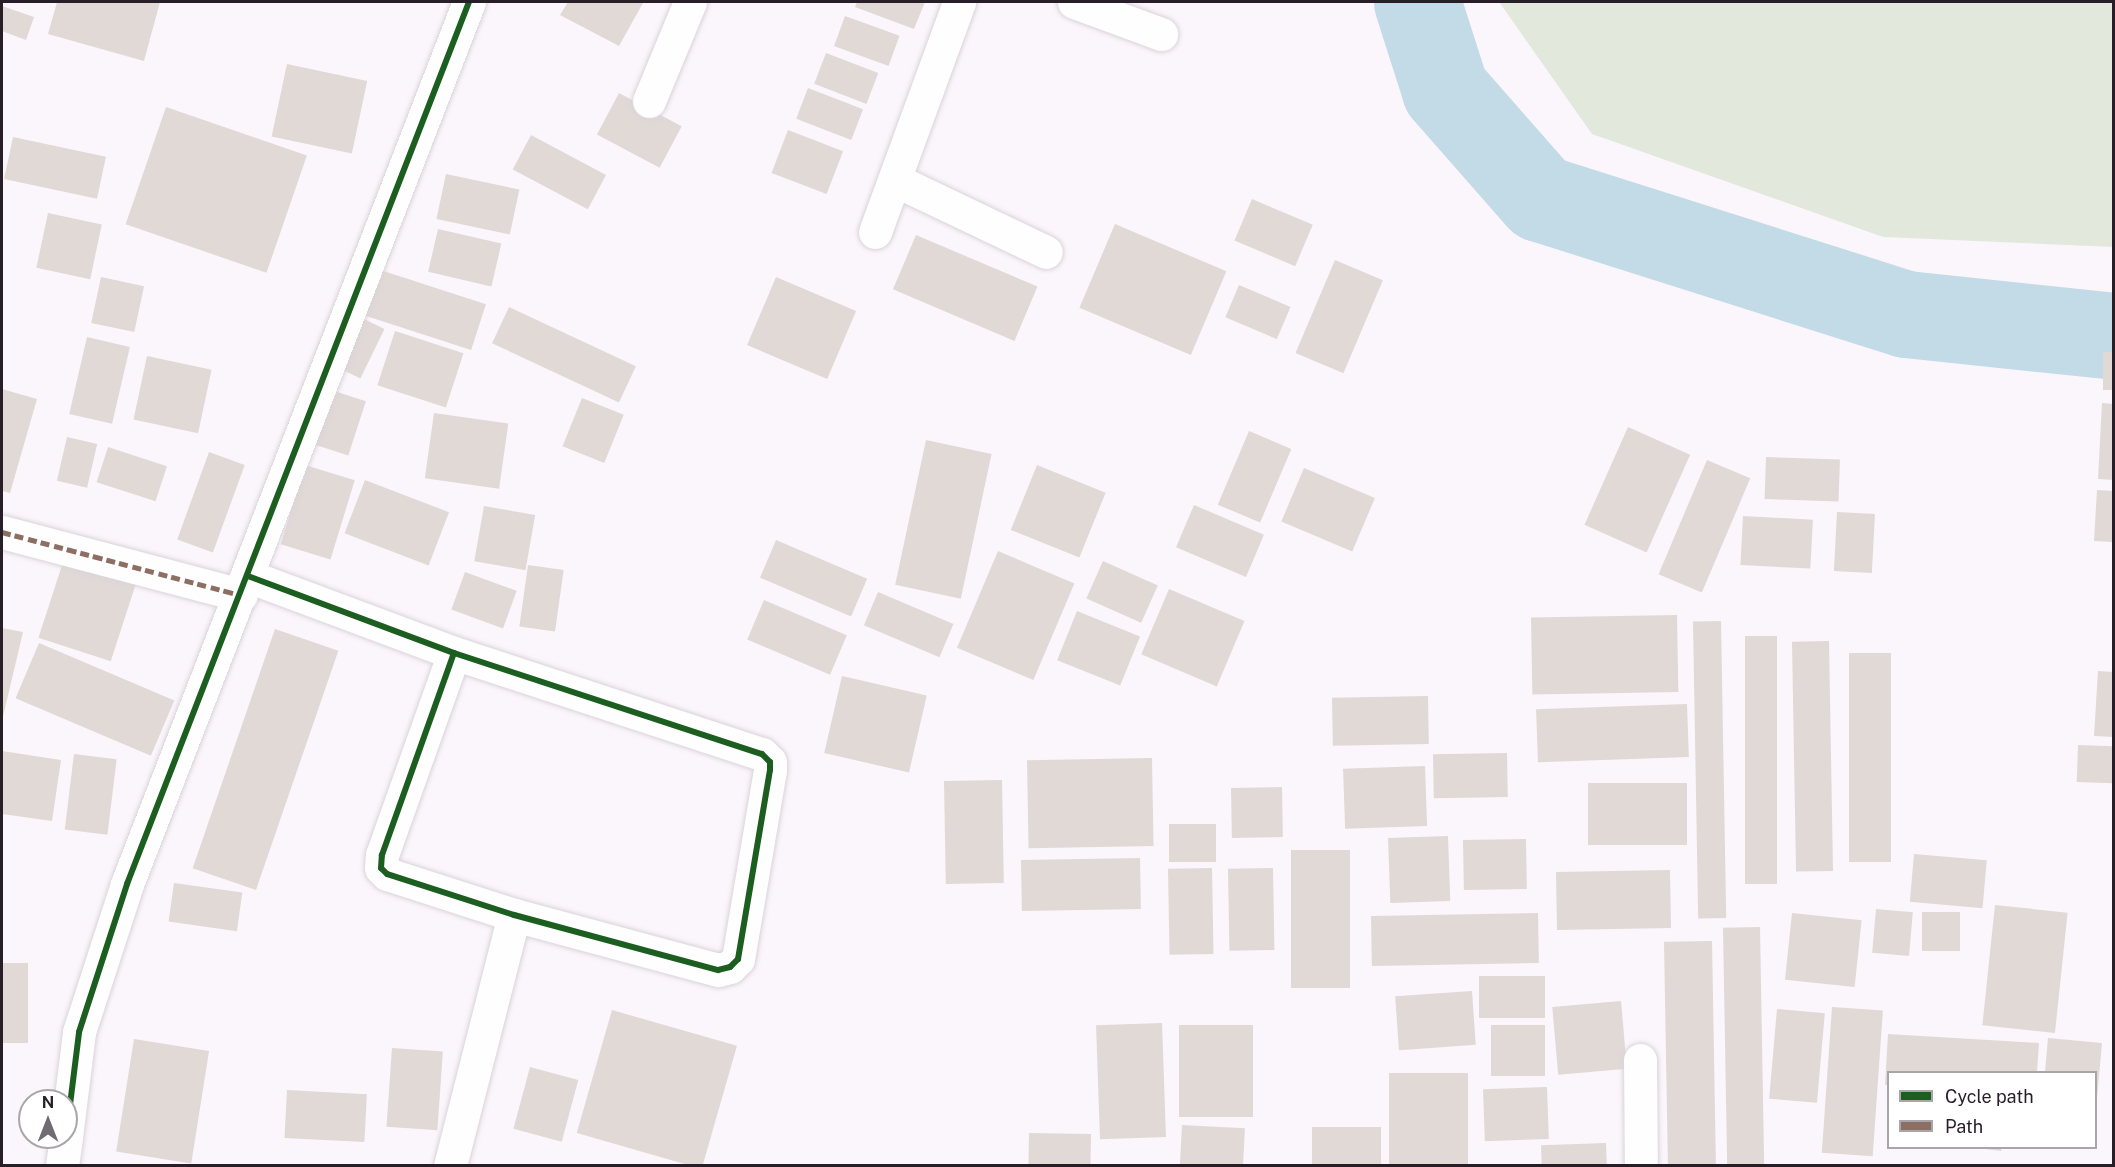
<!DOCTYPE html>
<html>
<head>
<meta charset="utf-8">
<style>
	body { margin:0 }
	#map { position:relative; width:2115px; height:1167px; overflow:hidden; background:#fbf6fb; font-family:"Public Sans",sans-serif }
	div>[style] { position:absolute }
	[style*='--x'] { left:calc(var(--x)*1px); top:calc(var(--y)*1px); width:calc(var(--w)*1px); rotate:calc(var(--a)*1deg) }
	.green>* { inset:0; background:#e3e8dd }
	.river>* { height:87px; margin:-43.5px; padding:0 43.5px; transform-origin:43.5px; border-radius:43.5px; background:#c2dbe6 }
	.building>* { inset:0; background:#e0d9d6; transform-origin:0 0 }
	.roads { filter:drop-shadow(0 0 2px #dad3da) drop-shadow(0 0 2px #dad3da) }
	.minor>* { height:33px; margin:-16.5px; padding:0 16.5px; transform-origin:16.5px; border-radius:16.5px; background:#fefefe }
	.tertiary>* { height:33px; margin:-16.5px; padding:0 16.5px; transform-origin:16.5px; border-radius:16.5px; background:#fefefe }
	.quiet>* { height:4.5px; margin-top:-2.25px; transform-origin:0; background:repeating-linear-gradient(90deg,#8d6e63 0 9px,transparent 0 13.5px) }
	.cycleway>* { height:6px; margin:-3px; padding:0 3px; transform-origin:3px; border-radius:3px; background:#1b5e20 }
	span { translate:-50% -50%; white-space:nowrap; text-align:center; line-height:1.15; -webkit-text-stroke:4.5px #fff; paint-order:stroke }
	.frame { position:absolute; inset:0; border:3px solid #271e28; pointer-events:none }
	.legend { position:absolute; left:1887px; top:1071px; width:210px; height:78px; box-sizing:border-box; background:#fff; border:2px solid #a9a5a9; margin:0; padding:8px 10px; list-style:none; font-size:18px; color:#271e28 }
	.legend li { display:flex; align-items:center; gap:12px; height:30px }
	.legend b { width:30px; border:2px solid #a9a5a9 }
	.north { position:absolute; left:18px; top:1089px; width:60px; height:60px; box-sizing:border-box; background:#fff; border:2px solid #a9a5a9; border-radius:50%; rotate:0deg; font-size:16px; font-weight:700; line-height:24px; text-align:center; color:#271e28 }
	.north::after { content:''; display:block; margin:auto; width:21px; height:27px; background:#716a72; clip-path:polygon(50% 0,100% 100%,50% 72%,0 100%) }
</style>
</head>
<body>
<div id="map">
	<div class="green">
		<i style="clip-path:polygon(1499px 2px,2113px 2px,2113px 247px,1883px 237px,1592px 134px)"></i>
	</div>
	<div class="river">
		<i style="--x:1417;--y:2;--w:92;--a:72.3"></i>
		<i style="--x:1445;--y:90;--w:144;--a:48.7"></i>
		<i style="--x:1540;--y:198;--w:384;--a:17.6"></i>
		<i style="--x:1906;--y:314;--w:209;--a:6"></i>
	</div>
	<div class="building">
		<i style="clip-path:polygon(57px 2px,160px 2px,144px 61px,48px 34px)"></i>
		<i style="clip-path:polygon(568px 2px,640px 2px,643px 3px,619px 46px,560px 15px)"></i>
		<i style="clip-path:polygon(857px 2px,925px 2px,914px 29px,855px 7px)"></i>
		<i style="clip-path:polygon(2px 6px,34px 17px,26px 40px,2px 31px)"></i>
		<i style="left:845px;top:16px;width:58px;height:32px;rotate:20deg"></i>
		<i style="left:826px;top:53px;width:56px;height:33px;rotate:21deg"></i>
		<i style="left:287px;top:64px;width:82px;height:74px;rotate:12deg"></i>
		<i style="left:808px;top:88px;width:59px;height:33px;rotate:21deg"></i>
		<i style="left:619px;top:93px;width:71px;height:47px;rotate:28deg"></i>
		<i style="left:166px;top:107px;width:149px;height:124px;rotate:19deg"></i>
		<i style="left:788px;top:130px;width:59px;height:46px;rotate:21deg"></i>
		<i style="left:531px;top:135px;width:85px;height:39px;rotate:28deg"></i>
		<i style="left:13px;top:137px;width:95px;height:43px;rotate:12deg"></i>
		<i style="left:446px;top:174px;width:75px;height:46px;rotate:12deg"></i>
		<i style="left:1252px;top:199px;width:66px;height:45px;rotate:23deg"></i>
		<i style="left:48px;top:213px;width:55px;height:56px;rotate:12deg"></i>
		<i style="left:1115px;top:224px;width:121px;height:91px;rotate:23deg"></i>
		<i style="left:438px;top:229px;width:65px;height:44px;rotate:13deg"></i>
		<i style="left:916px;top:235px;width:132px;height:59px;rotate:23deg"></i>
		<i style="left:1335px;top:260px;width:52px;height:101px;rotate:23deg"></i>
		<i style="left:368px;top:266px;width:124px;height:48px;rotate:18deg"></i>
		<i style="left:101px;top:277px;width:44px;height:47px;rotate:12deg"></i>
		<i style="left:776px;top:277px;width:87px;height:74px;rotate:23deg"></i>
		<i style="left:1239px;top:285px;width:56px;height:35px;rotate:23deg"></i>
		<i style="left:509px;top:307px;width:140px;height:40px;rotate:25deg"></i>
		<i style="left:362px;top:318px;width:25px;height:55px;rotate:26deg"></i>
		<i style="left:395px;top:331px;width:72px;height:57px;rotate:18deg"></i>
		<i style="left:87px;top:337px;width:44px;height:79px;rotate:13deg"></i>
		<i style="left:2103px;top:352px;width:11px;height:38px"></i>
		<i style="left:147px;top:356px;width:66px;height:65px;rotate:12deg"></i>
		<i style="left:325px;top:388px;width:43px;height:57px;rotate:18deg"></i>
		<i style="clip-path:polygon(2px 389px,37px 399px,10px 493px,2px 491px)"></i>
		<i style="left:582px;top:398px;width:45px;height:52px;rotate:22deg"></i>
		<i style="clip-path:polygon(2102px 403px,2114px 404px,2114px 480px,2098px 479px)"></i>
		<i style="left:434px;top:413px;width:75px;height:66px;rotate:8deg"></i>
		<i style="left:1628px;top:427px;width:68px;height:107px;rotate:24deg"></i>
		<i style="left:1249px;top:431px;width:46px;height:80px;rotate:23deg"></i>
		<i style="left:67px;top:437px;width:31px;height:45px;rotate:13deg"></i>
		<i style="left:926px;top:440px;width:67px;height:148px;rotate:12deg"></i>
		<i style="left:108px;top:447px;width:62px;height:37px;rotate:18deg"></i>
		<i style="left:209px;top:452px;width:38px;height:93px;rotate:20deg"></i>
		<i style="left:1766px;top:457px;width:74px;height:42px;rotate:2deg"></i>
		<i style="left:1707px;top:460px;width:47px;height:124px;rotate:23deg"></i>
		<i style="left:305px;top:465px;width:52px;height:83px;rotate:17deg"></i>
		<i style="left:1037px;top:465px;width:74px;height:70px;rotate:22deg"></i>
		<i style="left:1304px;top:468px;width:77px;height:58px;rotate:23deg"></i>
		<i style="left:365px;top:480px;width:90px;height:57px;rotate:21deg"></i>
		<i style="clip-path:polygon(2097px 490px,2114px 491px,2114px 542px,2094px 541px)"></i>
		<i style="left:1194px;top:505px;width:76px;height:46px;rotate:23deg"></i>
		<i style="left:484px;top:506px;width:52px;height:56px;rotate:10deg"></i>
		<i style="left:1837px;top:512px;width:38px;height:59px;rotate:3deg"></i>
		<i style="left:1743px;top:516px;width:70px;height:49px;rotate:3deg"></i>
		<i style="left:776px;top:540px;width:99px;height:41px;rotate:23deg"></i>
		<i style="left:998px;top:551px;width:83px;height:105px;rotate:23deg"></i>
		<i style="left:65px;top:556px;width:76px;height:86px;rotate:18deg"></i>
		<i style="left:1103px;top:561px;width:60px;height:41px;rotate:24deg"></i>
		<i style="left:528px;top:565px;width:36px;height:62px;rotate:8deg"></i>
		<i style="left:465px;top:572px;width:55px;height:40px;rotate:20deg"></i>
		<i style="left:1169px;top:589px;width:82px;height:71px;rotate:23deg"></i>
		<i style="left:878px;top:592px;width:82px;height:36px;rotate:23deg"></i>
		<i style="left:764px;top:600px;width:90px;height:43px;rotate:23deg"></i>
		<i style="left:1077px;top:611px;width:68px;height:53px;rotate:22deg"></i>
		<i style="left:1677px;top:615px;width:77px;height:146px;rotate:89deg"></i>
		<i style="left:1721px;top:621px;width:297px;height:28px;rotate:89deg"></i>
		<i style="clip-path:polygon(2px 628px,23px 632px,2px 721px)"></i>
		<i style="left:275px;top:629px;width:67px;height:253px;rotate:19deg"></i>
		<i style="left:1745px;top:636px;width:32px;height:248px"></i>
		<i style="left:1829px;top:641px;width:230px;height:37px;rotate:89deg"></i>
		<i style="left:39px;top:643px;width:147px;height:60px;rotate:23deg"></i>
		<i style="left:1849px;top:653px;width:42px;height:209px"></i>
		<i style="clip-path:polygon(2098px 671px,2114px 672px,2114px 737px,2094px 736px)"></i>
		<i style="left:842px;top:676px;width:87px;height:79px;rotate:13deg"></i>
		<i style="left:1428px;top:696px;width:48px;height:96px;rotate:89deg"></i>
		<i style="left:1687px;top:704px;width:53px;height:151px;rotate:88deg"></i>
		<i style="left:2078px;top:745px;width:36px;height:37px;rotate:2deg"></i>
		<i style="clip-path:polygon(2px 751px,61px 760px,52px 821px,2px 814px)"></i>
		<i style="left:1507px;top:753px;width:44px;height:74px;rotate:89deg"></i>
		<i style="left:74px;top:754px;width:43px;height:76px;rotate:7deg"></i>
		<i style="left:1152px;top:758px;width:88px;height:125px;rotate:89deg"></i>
		<i style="left:1425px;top:766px;width:60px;height:82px;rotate:88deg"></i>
		<i style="left:1002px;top:780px;width:103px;height:58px;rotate:89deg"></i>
		<i style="left:1588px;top:783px;width:99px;height:62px"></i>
		<i style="left:1282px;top:787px;width:50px;height:51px;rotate:89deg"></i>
		<i style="left:1216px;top:824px;width:38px;height:47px;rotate:90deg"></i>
		<i style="left:1448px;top:836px;width:65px;height:60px;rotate:88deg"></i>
		<i style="left:1526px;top:839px;width:50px;height:63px;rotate:89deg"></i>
		<i style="left:1291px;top:850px;width:59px;height:138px"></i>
		<i style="left:1914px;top:854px;width:73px;height:48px;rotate:5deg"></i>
		<i style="left:1140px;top:858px;width:51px;height:119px;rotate:89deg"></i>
		<i style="left:1212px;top:868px;width:86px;height:44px;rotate:89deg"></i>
		<i style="left:1273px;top:868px;width:82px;height:45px;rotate:89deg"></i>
		<i style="left:1670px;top:870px;width:58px;height:114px;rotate:89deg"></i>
		<i style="left:174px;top:883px;width:69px;height:39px;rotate:8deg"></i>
		<i style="left:1995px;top:905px;width:73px;height:121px;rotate:6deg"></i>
		<i style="left:1876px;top:909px;width:37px;height:44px;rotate:5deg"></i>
		<i style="left:1922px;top:912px;width:38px;height:39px"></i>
		<i style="left:1538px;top:913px;width:50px;height:167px;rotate:89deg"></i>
		<i style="left:1792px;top:913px;width:70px;height:67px;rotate:6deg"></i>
		<i style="left:1760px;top:927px;width:239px;height:37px;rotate:89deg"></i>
		<i style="left:1712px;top:941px;width:225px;height:48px;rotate:89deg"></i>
		<i style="left:2px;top:963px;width:26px;height:80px"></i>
		<i style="left:1479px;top:976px;width:66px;height:42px"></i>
		<i style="left:1472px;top:991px;width:54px;height:77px;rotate:86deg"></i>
		<i style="left:1621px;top:1001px;width:68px;height:69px;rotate:85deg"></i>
		<i style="left:1832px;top:1007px;width:51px;height:146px;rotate:4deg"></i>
		<i style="left:1777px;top:1009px;width:48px;height:90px;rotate:5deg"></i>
		<i style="left:612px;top:1010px;width:130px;height:128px;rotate:16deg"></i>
		<i style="left:1162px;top:1023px;width:114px;height:66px;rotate:88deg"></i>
		<i style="left:1179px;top:1025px;width:74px;height:92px"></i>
		<i style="left:1491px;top:1025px;width:54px;height:51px"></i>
		<i style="clip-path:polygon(1888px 1034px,2039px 1043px,2037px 1072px,1888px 1072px,1888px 1085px,1885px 1085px)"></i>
		<i style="clip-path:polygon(2048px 1038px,2102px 1043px,2097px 1098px,2096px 1072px,2045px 1072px)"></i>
		<i style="left:134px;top:1039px;width:76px;height:114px;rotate:9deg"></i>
		<i style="left:392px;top:1048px;width:51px;height:79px;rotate:4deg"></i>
		<i style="left:530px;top:1067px;width:50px;height:64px;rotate:15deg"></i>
		<i style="left:1389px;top:1073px;width:79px;height:93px"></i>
		<i style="left:1547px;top:1087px;width:52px;height:64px;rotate:88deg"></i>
		<i style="left:287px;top:1090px;width:80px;height:48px;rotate:3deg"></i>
		<i style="left:1182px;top:1125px;width:63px;height:41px;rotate:3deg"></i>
		<i style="left:1381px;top:1127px;width:39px;height:69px;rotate:90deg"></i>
		<i style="left:1029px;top:1133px;width:62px;height:33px;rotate:1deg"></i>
		<i style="left:1606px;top:1143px;width:23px;height:65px;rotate:88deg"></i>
		<i style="clip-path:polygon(1977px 1148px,2002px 1148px,2001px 1151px)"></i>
	</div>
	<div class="roads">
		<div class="minor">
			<i style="--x:1074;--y:2;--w:93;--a:20.2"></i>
			<i style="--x:649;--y:101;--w:107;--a:-67.5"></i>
			<i style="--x:895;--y:180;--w:167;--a:25.5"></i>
			<i style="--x:875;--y:232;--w:245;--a:-69.9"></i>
			<i style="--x:2;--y:532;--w:247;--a:14.8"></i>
			<i style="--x:248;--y:576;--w:220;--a:20.5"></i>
			<i style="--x:454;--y:653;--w:324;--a:18.2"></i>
			<i style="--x:762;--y:754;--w:11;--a:45"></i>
			<i style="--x:770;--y:762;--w:8;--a:90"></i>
			<i style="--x:770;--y:770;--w:192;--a:99.6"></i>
			<i style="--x:738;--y:959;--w:11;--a:135"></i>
			<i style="--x:730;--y:967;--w:12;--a:166"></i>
			<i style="--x:718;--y:970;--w:211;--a:-164.9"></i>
			<i style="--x:514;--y:915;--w:133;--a:-162.1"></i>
			<i style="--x:387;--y:874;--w:8;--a:-135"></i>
			<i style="--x:381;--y:868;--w:13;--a:-86"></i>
			<i style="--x:382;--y:855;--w:214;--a:-70.4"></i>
			<i style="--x:1640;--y:1060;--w:106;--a:89.5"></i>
			<i style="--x:450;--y:1166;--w:259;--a:-75.7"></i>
		</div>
		<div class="tertiary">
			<i style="--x:66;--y:1137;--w:106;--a:-82.9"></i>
			<i style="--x:79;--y:1032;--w:156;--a:-72"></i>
			<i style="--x:127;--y:884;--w:946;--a:-68.81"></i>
			<i style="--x:62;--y:1166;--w:29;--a:-82"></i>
		</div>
	</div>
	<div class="quiet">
		<i style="--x:2;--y:532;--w:247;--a:14.8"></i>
	</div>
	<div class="cycleway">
		<i style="--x:248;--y:576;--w:220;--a:20.5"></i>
		<i style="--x:454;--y:653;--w:324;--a:18.2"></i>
		<i style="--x:762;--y:754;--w:11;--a:45"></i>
		<i style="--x:770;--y:762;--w:8;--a:90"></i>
		<i style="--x:770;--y:770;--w:192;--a:99.6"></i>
		<i style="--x:738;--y:959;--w:11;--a:135"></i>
		<i style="--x:730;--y:967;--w:12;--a:166"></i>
		<i style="--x:718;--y:970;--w:211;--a:-164.9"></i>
		<i style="--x:514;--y:915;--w:133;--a:-162.1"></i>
		<i style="--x:387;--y:874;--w:8;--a:-135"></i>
		<i style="--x:381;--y:868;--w:13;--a:-86"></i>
		<i style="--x:382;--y:855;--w:214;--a:-70.4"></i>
		<i style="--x:66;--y:1137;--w:106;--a:-82.9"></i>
		<i style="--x:79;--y:1032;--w:156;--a:-72"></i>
		<i style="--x:127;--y:884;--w:946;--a:-68.81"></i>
	</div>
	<div class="frame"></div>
	<ul class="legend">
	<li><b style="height:8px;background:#1b5e20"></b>Cycle path</li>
	<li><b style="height:8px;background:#8d6e63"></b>Path</li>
	</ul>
	<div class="north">N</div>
</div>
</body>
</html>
